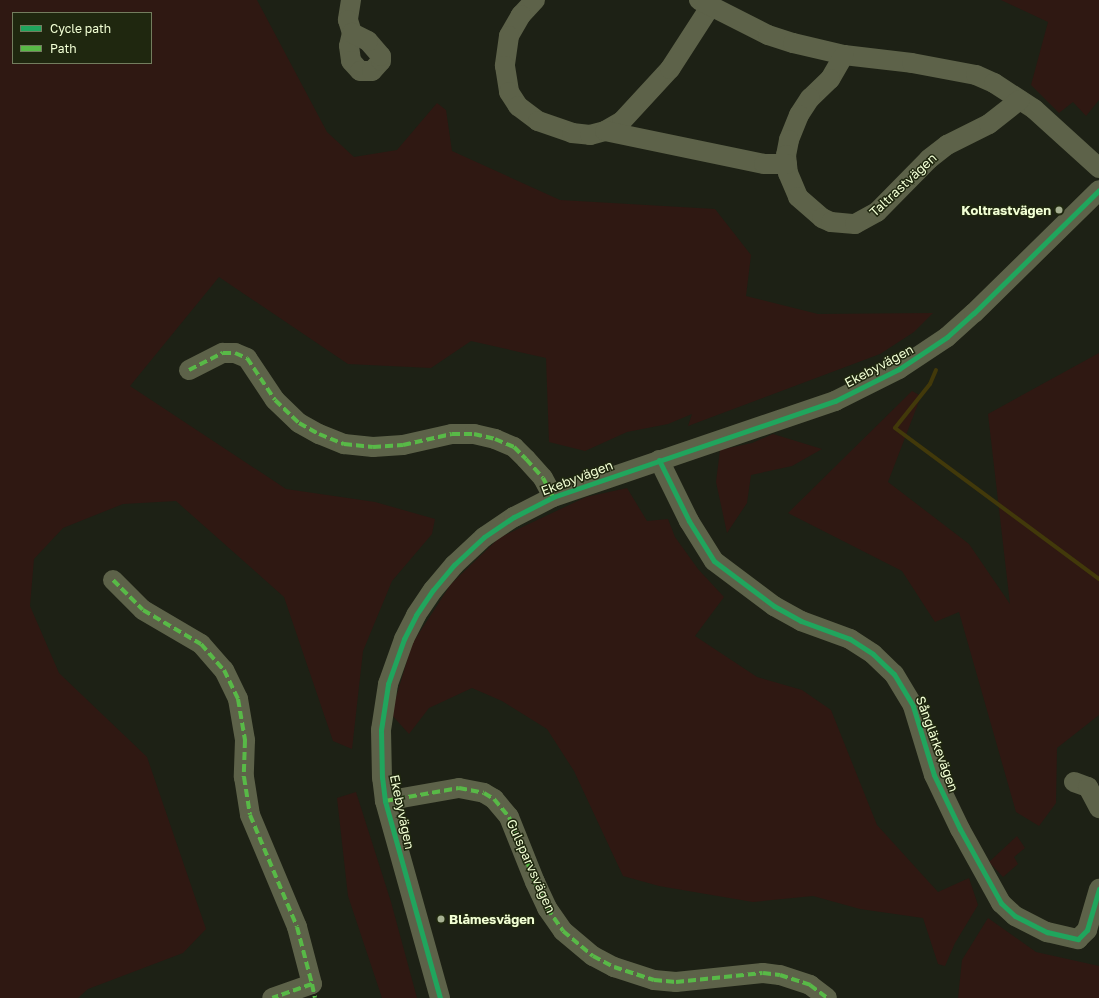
<!DOCTYPE html>
<html>
<head>
<meta charset="utf-8">
<style>
	body { margin:0 }
	#map { position:relative; width:1099px; height:998px; overflow:hidden; background:#1d2115; font-family:"Golos Text",sans-serif }
	div>[style] { position:absolute }
	[style*='--x'] { left:calc(var(--x)*1px); top:calc(var(--y)*1px); width:calc(var(--w)*1px); rotate:calc(var(--a)*1deg) }
	.green>* { inset:0; background:#2f1812 }
	.stream>* { height:4px; margin:-2px; padding:0 2px; transform-origin:2px; border-radius:2px; background:#42390a }
	.minor>* { height:20px; margin:-10px; padding:0 10px; transform-origin:10px; border-radius:10px; background:#5d6249 }
	.quiet>* { height:4px; margin-top:-2px; transform-origin:0; background:repeating-linear-gradient(90deg,#58b947 0 8px,transparent 0 12px) }
	.cycleway>* { height:5px; margin:-2.5px; padding:0 2.5px; transform-origin:2.5px; border-radius:2.5px; background:#20a55d }
	.dots>* { width:11px; height:11px; translate:-50% -50%; box-sizing:border-box; border:2px solid #1f270f; border-radius:50% }
	span { translate:-50% -50%; white-space:nowrap; text-align:center; line-height:1.15; -webkit-text-stroke:3px #1f270f; paint-order:stroke }
	.street-label { font-size:13px; color:#f2ffd5 }
	.poi-label { font-size:13px; color:#f2ffd5; font-weight:700 }
	.right { translate:-100% -50%; text-align:right }
	.left { translate:0 -50%; text-align:left }
	.legend { position:absolute; left:12px; top:12px; width:140px; height:52px; box-sizing:border-box; background:#1f270f; border:1px solid #737d5e; margin:0; padding:5px 7px; list-style:none; font-size:12px; color:#f2ffd5 }
	.legend li { display:flex; align-items:center; gap:8px; height:20px }
	.legend b { width:20px; border:1px solid #737d5e }
</style>
</head>
<body>
<div id="map">
	<div class="green">
		<i style="clip-path:polygon(evenodd,0 0,257px 0,327px 132px,354px 157px,397px 150px,437px 103px,446px 110px,452px 151px,560px 200px,715px 209px,751px 255px,746px 296px,818px 314px,933px 313px,914px 332px,880px 354px,688px 426px,692px 414px,668px 424px,627px 432px,585px 451px,549px 442px,546px 358px,471px 341px,431px 368px,348px 364px,219px 277px,130px 386px,286px 489px,375px 502px,435px 519px,432px 534px,392px 581px,363px 651px,352px 749px,333px 741px,284px 597px,176px 501px,123px 504px,63px 528px,34px 559px,30px 606px,59px 673px,147px 757px,206px 929px,183px 953px,88px 989px,78px 998px,0 998px,0 0,13px 13px,151px 13px,151px 63px,13px 63px,13px 13px)"></i>
		<i style="clip-path:polygon(1001px 0,1099px 0,1099px 100px,1086px 116px,1073px 102px,1059px 113px,1031px 85px,1048px 22px)"></i>
		<i style="clip-path:polygon(1099px 353px,1099px 715px,1057px 748px,1056px 803px,1039px 826px,1016px 812px,959px 612px,935px 622px,902px 571px,788px 513px,912px 391px,921px 396px,888px 482px,969px 544px,1010px 604px,988px 414px)"></i>
		<i style="clip-path:polygon(773px 434px,822px 449px,792px 466px,751px 475px,747px 503px,727px 533px,716px 482px,720px 450px,752px 443px)"></i>
		<i style="clip-path:polygon(627px 488px,647px 521px,668px 519px,675px 537px,698px 569px,724px 597px,695px 636px,757px 677px,802px 690px,831px 710px,877px 825px,938px 892px,969px 878px,978px 905px,955px 943px,945px 966px,938px 964px,923px 918px,860px 909px,813px 896px,753px 902px,659px 886px,623px 876px,574px 771px,547px 729px,502px 701px,472px 688px,429px 708px,409px 734px,391px 714px,412px 644px,451px 584px,499px 538px,586px 497px)"></i>
		<i style="clip-path:polygon(356px 792px,391px 902px,417px 998px,382px 998px,348px 896px,337px 798px)"></i>
		<i style="clip-path:polygon(1017px 836px,1025px 848px,1014px 857px,1018px 864px,1003px 877px,989px 862px)"></i>
		<i style="clip-path:polygon(988px 918px,1036px 952px,1099px 966px,1099px 998px,958px 998px,962px 960px)"></i>
	</div>
	<div class="stream">
		<i style="--x:936;--y:370;--w:15;--a:113"></i>
		<i style="--x:930;--y:384;--w:56;--a:128.5"></i>
		<i style="--x:895;--y:428;--w:254;--a:36.5"></i>
	</div>
	<div class="minor">
		<i style="--x:351;--y:0;--w:20;--a:99"></i>
		<i style="--x:348;--y:20;--w:14;--a:73"></i>
		<i style="--x:352;--y:33;--w:13;--a:103"></i>
		<i style="--x:349;--y:46;--w:15;--a:82"></i>
		<i style="--x:351;--y:61;--w:13;--a:48"></i>
		<i style="--x:360;--y:71;--w:12;--a:0"></i>
		<i style="--x:372;--y:71;--w:13;--a:-48"></i>
		<i style="--x:381;--y:61;--w:5;--a:-90"></i>
		<i style="--x:381;--y:56;--w:20;--a:-131"></i>
		<i style="--x:368;--y:41;--w:18;--a:-153"></i>
		<i style="--x:535;--y:0;--w:21;--a:133"></i>
		<i style="--x:521;--y:15;--w:24;--a:120"></i>
		<i style="--x:509;--y:36;--w:30;--a:98"></i>
		<i style="--x:505;--y:66;--w:26;--a:81"></i>
		<i style="--x:509;--y:92;--w:17;--a:57"></i>
		<i style="--x:518;--y:106;--w:25;--a:37"></i>
		<i style="--x:538;--y:121;--w:36;--a:19"></i>
		<i style="--x:572;--y:133;--w:18;--a:6"></i>
		<i style="--x:590;--y:135;--w:16;--a:-15"></i>
		<i style="--x:605;--y:131;--w:20;--a:-30"></i>
		<i style="--x:622;--y:121;--w:71;--a:-47.3"></i>
		<i style="--x:670;--y:69;--w:74;--a:-57.2"></i>
		<i style="--x:699;--y:0;--w:77;--a:26.9"></i>
		<i style="--x:768;--y:35;--w:26;--a:18"></i>
		<i style="--x:793;--y:43;--w:52;--a:13.2"></i>
		<i style="--x:844;--y:55;--w:68;--a:6.7"></i>
		<i style="--x:912;--y:63;--w:65;--a:10.6"></i>
		<i style="--x:976;--y:75;--w:20;--a:24"></i>
		<i style="--x:994;--y:83;--w:48;--a:33"></i>
		<i style="--x:1034;--y:109;--w:88;--a:42.2"></i>
		<i style="--x:844;--y:55;--w:28;--a:120"></i>
		<i style="--x:830;--y:79;--w:28;--a:136"></i>
		<i style="--x:810;--y:98;--w:20;--a:123"></i>
		<i style="--x:799;--y:115;--w:27;--a:112"></i>
		<i style="--x:789;--y:140;--w:15;--a:101"></i>
		<i style="--x:786;--y:155;--w:18;--a:84"></i>
		<i style="--x:788;--y:173;--w:26;--a:67"></i>
		<i style="--x:798;--y:197;--w:32;--a:41"></i>
		<i style="--x:822;--y:218;--w:10;--a:24"></i>
		<i style="--x:831;--y:222;--w:24;--a:5"></i>
		<i style="--x:855;--y:224;--w:25;--a:-29"></i>
		<i style="--x:877;--y:212;--w:74;--a:-45.5"></i>
		<i style="--x:929;--y:159;--w:23;--a:-38"></i>
		<i style="--x:947;--y:145;--w:47;--a:-26.6"></i>
		<i style="--x:989;--y:124;--w:39;--a:-38"></i>
		<i style="--x:605;--y:131;--w:162;--a:11.7"></i>
		<i style="--x:764;--y:164;--w:23;--a:0"></i>
		<i style="--x:189;--y:370;--w:38;--a:-27"></i>
		<i style="--x:223;--y:353;--w:12;--a:0"></i>
		<i style="--x:235;--y:353;--w:13;--a:23"></i>
		<i style="--x:247;--y:358;--w:50;--a:56.3"></i>
		<i style="--x:275;--y:400;--w:33;--a:44"></i>
		<i style="--x:299;--y:423;--w:23;--a:29"></i>
		<i style="--x:319;--y:434;--w:27;--a:22"></i>
		<i style="--x:344;--y:444;--w:29;--a:6"></i>
		<i style="--x:373;--y:447;--w:30;--a:-4"></i>
		<i style="--x:403;--y:445;--w:50;--a:-12.7"></i>
		<i style="--x:452;--y:434;--w:22;--a:0"></i>
		<i style="--x:474;--y:434;--w:22;--a:13"></i>
		<i style="--x:495;--y:439;--w:21;--a:23"></i>
		<i style="--x:514;--y:447;--w:17;--a:45"></i>
		<i style="--x:526;--y:459;--w:25;--a:48"></i>
		<i style="--x:543;--y:478;--w:21;--a:62"></i>
		<i style="--x:659;--y:460;--w:68;--a:63.8"></i>
		<i style="--x:689;--y:521;--w:47;--a:58"></i>
		<i style="--x:714;--y:561;--w:75;--a:36.9"></i>
		<i style="--x:774;--y:606;--w:31;--a:29"></i>
		<i style="--x:801;--y:621;--w:52;--a:20.2"></i>
		<i style="--x:850;--y:639;--w:27;--a:33"></i>
		<i style="--x:873;--y:654;--w:29;--a:44"></i>
		<i style="--x:894;--y:674;--w:37;--a:59"></i>
		<i style="--x:913;--y:706;--w:72;--a:73.1"></i>
		<i style="--x:934;--y:775;--w:60;--a:64.3"></i>
		<i style="--x:960;--y:829;--w:85;--a:61"></i>
		<i style="--x:1001;--y:903;--w:19;--a:43"></i>
		<i style="--x:1015;--y:916;--w:36;--a:27"></i>
		<i style="--x:1047;--y:932;--w:32;--a:13"></i>
		<i style="--x:1078;--y:939;--w:13;--a:-45"></i>
		<i style="--x:1087;--y:930;--w:43;--a:-73.7"></i>
		<i style="--x:113;--y:580;--w:42;--a:45"></i>
		<i style="--x:143;--y:610;--w:67;--a:30.4"></i>
		<i style="--x:201;--y:644;--w:35;--a:49"></i>
		<i style="--x:224;--y:670;--w:32;--a:64"></i>
		<i style="--x:238;--y:699;--w:42;--a:80.3"></i>
		<i style="--x:245;--y:740;--w:37;--a:92"></i>
		<i style="--x:244;--y:777;--w:38;--a:81"></i>
		<i style="--x:250;--y:815;--w:121;--a:67.2"></i>
		<i style="--x:297;--y:927;--w:59;--a:75.3"></i>
		<i style="--x:312;--y:984;--w:42;--a:160.7"></i>
		<i style="--x:1074;--y:782;--w:15;--a:20"></i>
		<i style="--x:1088;--y:787;--w:24;--a:62"></i>
		<i style="--x:385;--y:801;--w:75;--a:-10"></i>
		<i style="--x:459;--y:788;--w:25;--a:11"></i>
		<i style="--x:484;--y:793;--w:12;--a:31"></i>
		<i style="--x:494;--y:799;--w:23;--a:50"></i>
		<i style="--x:509;--y:817;--w:70;--a:68.2"></i>
		<i style="--x:535;--y:882;--w:29;--a:65"></i>
		<i style="--x:547;--y:908;--w:28;--a:55"></i>
		<i style="--x:563;--y:931;--w:39;--a:40"></i>
		<i style="--x:593;--y:956;--w:24;--a:28"></i>
		<i style="--x:614;--y:967;--w:42;--a:18"></i>
		<i style="--x:654;--y:980;--w:22;--a:5"></i>
		<i style="--x:676;--y:982;--w:87;--a:-5.9"></i>
		<i style="--x:763;--y:973;--w:17;--a:7"></i>
		<i style="--x:780;--y:975;--w:32;--a:18"></i>
		<i style="--x:810;--y:985;--w:21;--a:37"></i>
		<i style="--x:440;--y:998;--w:205;--a:-105.6"></i>
		<i style="--x:385;--y:801;--w:23;--a:-97"></i>
		<i style="--x:382;--y:778;--w:48;--a:-91.2"></i>
		<i style="--x:381;--y:730;--w:47;--a:-81.3"></i>
		<i style="--x:388;--y:684;--w:48;--a:-70.4"></i>
		<i style="--x:404;--y:639;--w:27;--a:-63"></i>
		<i style="--x:416;--y:615;--w:30;--a:-56"></i>
		<i style="--x:433;--y:590;--w:33;--a:-50"></i>
		<i style="--x:454;--y:565;--w:41;--a:-43"></i>
		<i style="--x:484;--y:537;--w:36;--a:-34"></i>
		<i style="--x:514;--y:517;--w:44;--a:-27.1"></i>
		<i style="--x:553;--y:497;--w:298;--a:-18.8"></i>
		<i style="--x:835;--y:401;--w:72;--a:-26.6"></i>
		<i style="--x:899;--y:369;--w:58;--a:-33.7"></i>
		<i style="--x:947;--y:337;--w:36;--a:-42"></i>
		<i style="--x:974;--y:313;--w:175;--a:-44.5"></i>
	</div>
	<div class="quiet">
		<i style="--x:189;--y:370;--w:38;--a:-27"></i>
		<i style="--x:223;--y:353;--w:12;--a:0"></i>
		<i style="--x:235;--y:353;--w:13;--a:23"></i>
		<i style="--x:247;--y:358;--w:50;--a:56.3"></i>
		<i style="--x:275;--y:400;--w:33;--a:44"></i>
		<i style="--x:299;--y:423;--w:23;--a:29"></i>
		<i style="--x:319;--y:434;--w:27;--a:22"></i>
		<i style="--x:344;--y:444;--w:29;--a:6"></i>
		<i style="--x:373;--y:447;--w:30;--a:-4"></i>
		<i style="--x:403;--y:445;--w:50;--a:-12.7"></i>
		<i style="--x:452;--y:434;--w:22;--a:0"></i>
		<i style="--x:474;--y:434;--w:22;--a:13"></i>
		<i style="--x:495;--y:439;--w:21;--a:23"></i>
		<i style="--x:514;--y:447;--w:17;--a:45"></i>
		<i style="--x:526;--y:459;--w:25;--a:48"></i>
		<i style="--x:543;--y:478;--w:21;--a:62"></i>
		<i style="--x:113;--y:580;--w:42;--a:45"></i>
		<i style="--x:143;--y:610;--w:67;--a:30.4"></i>
		<i style="--x:201;--y:644;--w:35;--a:49"></i>
		<i style="--x:224;--y:670;--w:32;--a:64"></i>
		<i style="--x:238;--y:699;--w:42;--a:80.3"></i>
		<i style="--x:245;--y:740;--w:37;--a:92"></i>
		<i style="--x:244;--y:777;--w:38;--a:81"></i>
		<i style="--x:250;--y:815;--w:121;--a:67.2"></i>
		<i style="--x:297;--y:927;--w:59;--a:75.3"></i>
		<i style="--x:312;--y:984;--w:42;--a:160.7"></i>
		<i style="--x:385;--y:801;--w:75;--a:-10"></i>
		<i style="--x:459;--y:788;--w:25;--a:11"></i>
		<i style="--x:484;--y:793;--w:12;--a:31"></i>
		<i style="--x:494;--y:799;--w:23;--a:50"></i>
		<i style="--x:509;--y:817;--w:70;--a:68.2"></i>
		<i style="--x:535;--y:882;--w:29;--a:65"></i>
		<i style="--x:547;--y:908;--w:28;--a:55"></i>
		<i style="--x:563;--y:931;--w:39;--a:40"></i>
		<i style="--x:593;--y:956;--w:24;--a:28"></i>
		<i style="--x:614;--y:967;--w:42;--a:18"></i>
		<i style="--x:654;--y:980;--w:22;--a:5"></i>
		<i style="--x:676;--y:982;--w:87;--a:-5.9"></i>
		<i style="--x:763;--y:973;--w:17;--a:7"></i>
		<i style="--x:780;--y:975;--w:32;--a:18"></i>
		<i style="--x:810;--y:985;--w:21;--a:37"></i>
		<i style="--x:312;--y:984;--w:14;--a:78"></i>
	</div>
	<div class="cycleway">
		<i style="--x:659;--y:460;--w:68;--a:63.8"></i>
		<i style="--x:689;--y:521;--w:47;--a:58"></i>
		<i style="--x:714;--y:561;--w:75;--a:36.9"></i>
		<i style="--x:774;--y:606;--w:31;--a:29"></i>
		<i style="--x:801;--y:621;--w:52;--a:20.2"></i>
		<i style="--x:850;--y:639;--w:27;--a:33"></i>
		<i style="--x:873;--y:654;--w:29;--a:44"></i>
		<i style="--x:894;--y:674;--w:37;--a:59"></i>
		<i style="--x:913;--y:706;--w:72;--a:73.1"></i>
		<i style="--x:934;--y:775;--w:60;--a:64.3"></i>
		<i style="--x:960;--y:829;--w:85;--a:61"></i>
		<i style="--x:1001;--y:903;--w:19;--a:43"></i>
		<i style="--x:1015;--y:916;--w:36;--a:27"></i>
		<i style="--x:1047;--y:932;--w:32;--a:13"></i>
		<i style="--x:1078;--y:939;--w:13;--a:-45"></i>
		<i style="--x:1087;--y:930;--w:43;--a:-73.7"></i>
		<i style="--x:440;--y:998;--w:205;--a:-105.6"></i>
		<i style="--x:385;--y:801;--w:23;--a:-97"></i>
		<i style="--x:382;--y:778;--w:48;--a:-91.2"></i>
		<i style="--x:381;--y:730;--w:47;--a:-81.3"></i>
		<i style="--x:388;--y:684;--w:48;--a:-70.4"></i>
		<i style="--x:404;--y:639;--w:27;--a:-63"></i>
		<i style="--x:416;--y:615;--w:30;--a:-56"></i>
		<i style="--x:433;--y:590;--w:33;--a:-50"></i>
		<i style="--x:454;--y:565;--w:41;--a:-43"></i>
		<i style="--x:484;--y:537;--w:36;--a:-34"></i>
		<i style="--x:514;--y:517;--w:44;--a:-27.1"></i>
		<i style="--x:553;--y:497;--w:298;--a:-18.8"></i>
		<i style="--x:835;--y:401;--w:72;--a:-26.6"></i>
		<i style="--x:899;--y:369;--w:58;--a:-33.7"></i>
		<i style="--x:947;--y:337;--w:36;--a:-42"></i>
		<i style="--x:974;--y:313;--w:175;--a:-44.5"></i>
	</div>
	<div class="dots">
		<i style="left:1059px;top:210px;background:#a7b192"></i>
		<i style="left:441px;top:919px;background:#a7b192"></i>
	</div>
	<div class="street-label">
		<span style="left:903px;top:185px;rotate:-43deg">Taltrastvägen</span>
		<span style="left:879px;top:366px;rotate:-28deg">Ekebyvägen</span>
		<span style="left:577px;top:478px;rotate:-21deg">Ekebyvägen</span>
		<span style="left:937px;top:744px;rotate:70deg">Sånglärkevägen</span>
		<span style="left:402px;top:812px;rotate:78deg">Ekebyvägen</span>
		<span style="left:531px;top:866px;rotate:66deg">Gulsparvsvägen</span>
	</div>
	<div class="poi-label">
		<span class="right" style="left:1051px;top:210px">Koltrastvägen</span>
		<span class="left" style="left:449px;top:919px">Blåmesvägen</span>
	</div>
	<ul class="legend">
	<li><b style="height:5px;background:#20a55d"></b>Cycle path</li>
	<li><b style="height:5px;background:#58b947"></b>Path</li>
	</ul>
</div>
</body>
</html>
